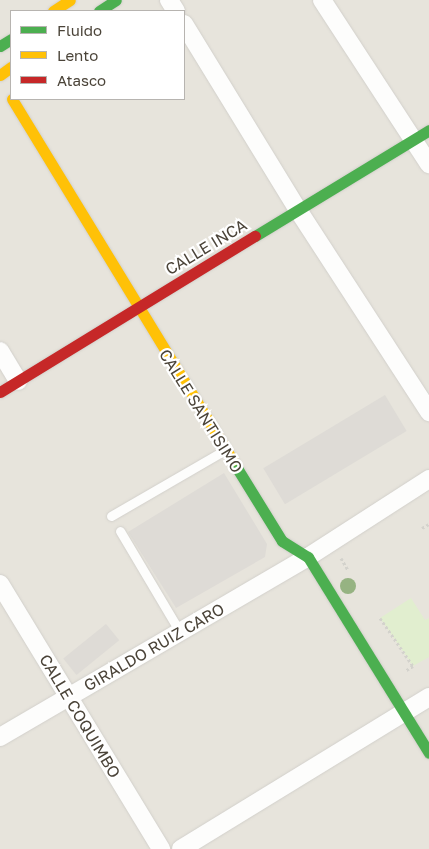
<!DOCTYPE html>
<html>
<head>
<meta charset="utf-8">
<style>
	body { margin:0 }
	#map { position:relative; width:429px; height:849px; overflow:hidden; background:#f4f2ee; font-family:"Golos Text",sans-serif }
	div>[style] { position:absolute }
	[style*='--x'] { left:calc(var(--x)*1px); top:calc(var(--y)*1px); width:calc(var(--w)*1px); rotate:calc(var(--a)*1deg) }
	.residential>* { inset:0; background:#e7e4dc }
	.green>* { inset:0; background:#e1eecf }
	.building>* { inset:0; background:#dedbd6; transform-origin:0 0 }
	.path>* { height:3px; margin-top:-1.5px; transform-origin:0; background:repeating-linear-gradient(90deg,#d3d2cc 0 2.5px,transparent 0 5px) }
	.roads { filter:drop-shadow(0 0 1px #d2d0cb) drop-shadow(0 0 1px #d2d0cb) }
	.lane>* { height:9px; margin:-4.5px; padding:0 4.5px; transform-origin:4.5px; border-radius:4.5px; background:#fdfdfc }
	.street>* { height:18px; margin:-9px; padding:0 9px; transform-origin:9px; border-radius:9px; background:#fdfdfc }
	.fast>* { height:11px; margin:-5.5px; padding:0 5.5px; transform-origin:5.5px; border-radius:5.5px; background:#4caf50 }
	.slow>* { height:11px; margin:-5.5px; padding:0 5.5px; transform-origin:5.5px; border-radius:5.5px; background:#ffc107 }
	.jam>* { height:11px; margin:-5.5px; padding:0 5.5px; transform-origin:5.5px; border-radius:5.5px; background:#c62828 }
	.trees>* { width:16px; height:16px; margin:-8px; border-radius:50%; background:#96b382 }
	span { translate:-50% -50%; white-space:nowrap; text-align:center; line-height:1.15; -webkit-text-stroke:4.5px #fff; paint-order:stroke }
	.street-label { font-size:16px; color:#4b4439 }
	.legend { position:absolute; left:10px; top:10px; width:175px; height:90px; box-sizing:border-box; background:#fff; border:1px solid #b7b4b0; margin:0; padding:6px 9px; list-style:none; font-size:15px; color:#4b4439 }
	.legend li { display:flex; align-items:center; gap:10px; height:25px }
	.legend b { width:25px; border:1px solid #b7b4b0 }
</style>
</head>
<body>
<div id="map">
	<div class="residential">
		<i style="clip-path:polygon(evenodd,0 0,429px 0,429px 849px,0 849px,0 0,11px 11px,184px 11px,184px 99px,11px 99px,11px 11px)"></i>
	</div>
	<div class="green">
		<i style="clip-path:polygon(411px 598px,425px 620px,429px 618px,429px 657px,413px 666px,380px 618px)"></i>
	</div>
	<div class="building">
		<i style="left:385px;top:395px;width:42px;height:142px;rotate:59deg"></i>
		<i style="clip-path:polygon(224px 473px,267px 544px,265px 557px,176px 608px,128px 532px)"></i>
		<i style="left:106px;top:624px;width:21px;height:55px;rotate:51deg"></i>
	</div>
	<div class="path">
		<i style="--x:422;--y:528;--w:8;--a:-30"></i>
		<i style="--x:341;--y:558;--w:14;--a:60"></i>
		<i style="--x:380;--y:618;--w:58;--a:55.5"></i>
		<i style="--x:413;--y:666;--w:9;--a:148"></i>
	</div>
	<div class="roads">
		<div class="lane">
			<i style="--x:111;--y:516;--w:132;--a:-30.1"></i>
			<i style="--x:120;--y:531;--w:117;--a:59.3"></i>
		</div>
		<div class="street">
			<i style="--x:169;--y:0;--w:13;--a:58"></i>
			<i style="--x:322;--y:0;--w:196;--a:56.9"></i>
			<i style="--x:184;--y:24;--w:218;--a:58.5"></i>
			<i style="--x:298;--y:210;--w:241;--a:57"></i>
			<i style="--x:0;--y:351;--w:35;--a:59"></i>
			<i style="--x:0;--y:584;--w:310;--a:58.7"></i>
			<i style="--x:0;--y:737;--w:357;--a:-30.3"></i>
			<i style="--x:308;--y:557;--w:144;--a:-32.8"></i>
			<i style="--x:181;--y:849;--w:291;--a:-31.5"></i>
		</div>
		<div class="fast">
			<i style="--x:99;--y:11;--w:20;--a:-33"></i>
			<i style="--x:0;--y:46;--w:13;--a:-32"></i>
			<i style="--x:255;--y:236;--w:204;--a:-31.3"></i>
			<i style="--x:232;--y:460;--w:95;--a:58.3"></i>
			<i style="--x:282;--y:541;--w:31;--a:32"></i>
			<i style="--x:308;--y:557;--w:230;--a:58.3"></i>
		</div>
		<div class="slow">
			<i style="--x:53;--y:11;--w:20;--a:-33"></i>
			<i style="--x:0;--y:75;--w:14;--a:-36"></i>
			<i style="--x:12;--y:99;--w:423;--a:58.6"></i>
		</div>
		<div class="jam">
			<i style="--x:0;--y:392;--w:299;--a:-31.5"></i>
		</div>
	</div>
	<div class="trees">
		<i style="left:348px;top:586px"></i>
	</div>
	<div class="street-label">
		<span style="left:206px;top:247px;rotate:-31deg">CALLE INCA</span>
		<span style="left:201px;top:411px;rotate:58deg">CALLE SANTISIMO</span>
		<span style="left:154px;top:647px;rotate:-30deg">GIRALDO RUIZ CARO</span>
		<span style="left:80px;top:716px;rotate:59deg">CALLE COQUIMBO</span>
	</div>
	<ul class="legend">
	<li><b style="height:6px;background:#4caf50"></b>Fluido</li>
	<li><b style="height:6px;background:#ffc107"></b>Lento</li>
	<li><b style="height:6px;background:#c62828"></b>Atasco</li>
	</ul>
</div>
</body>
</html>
